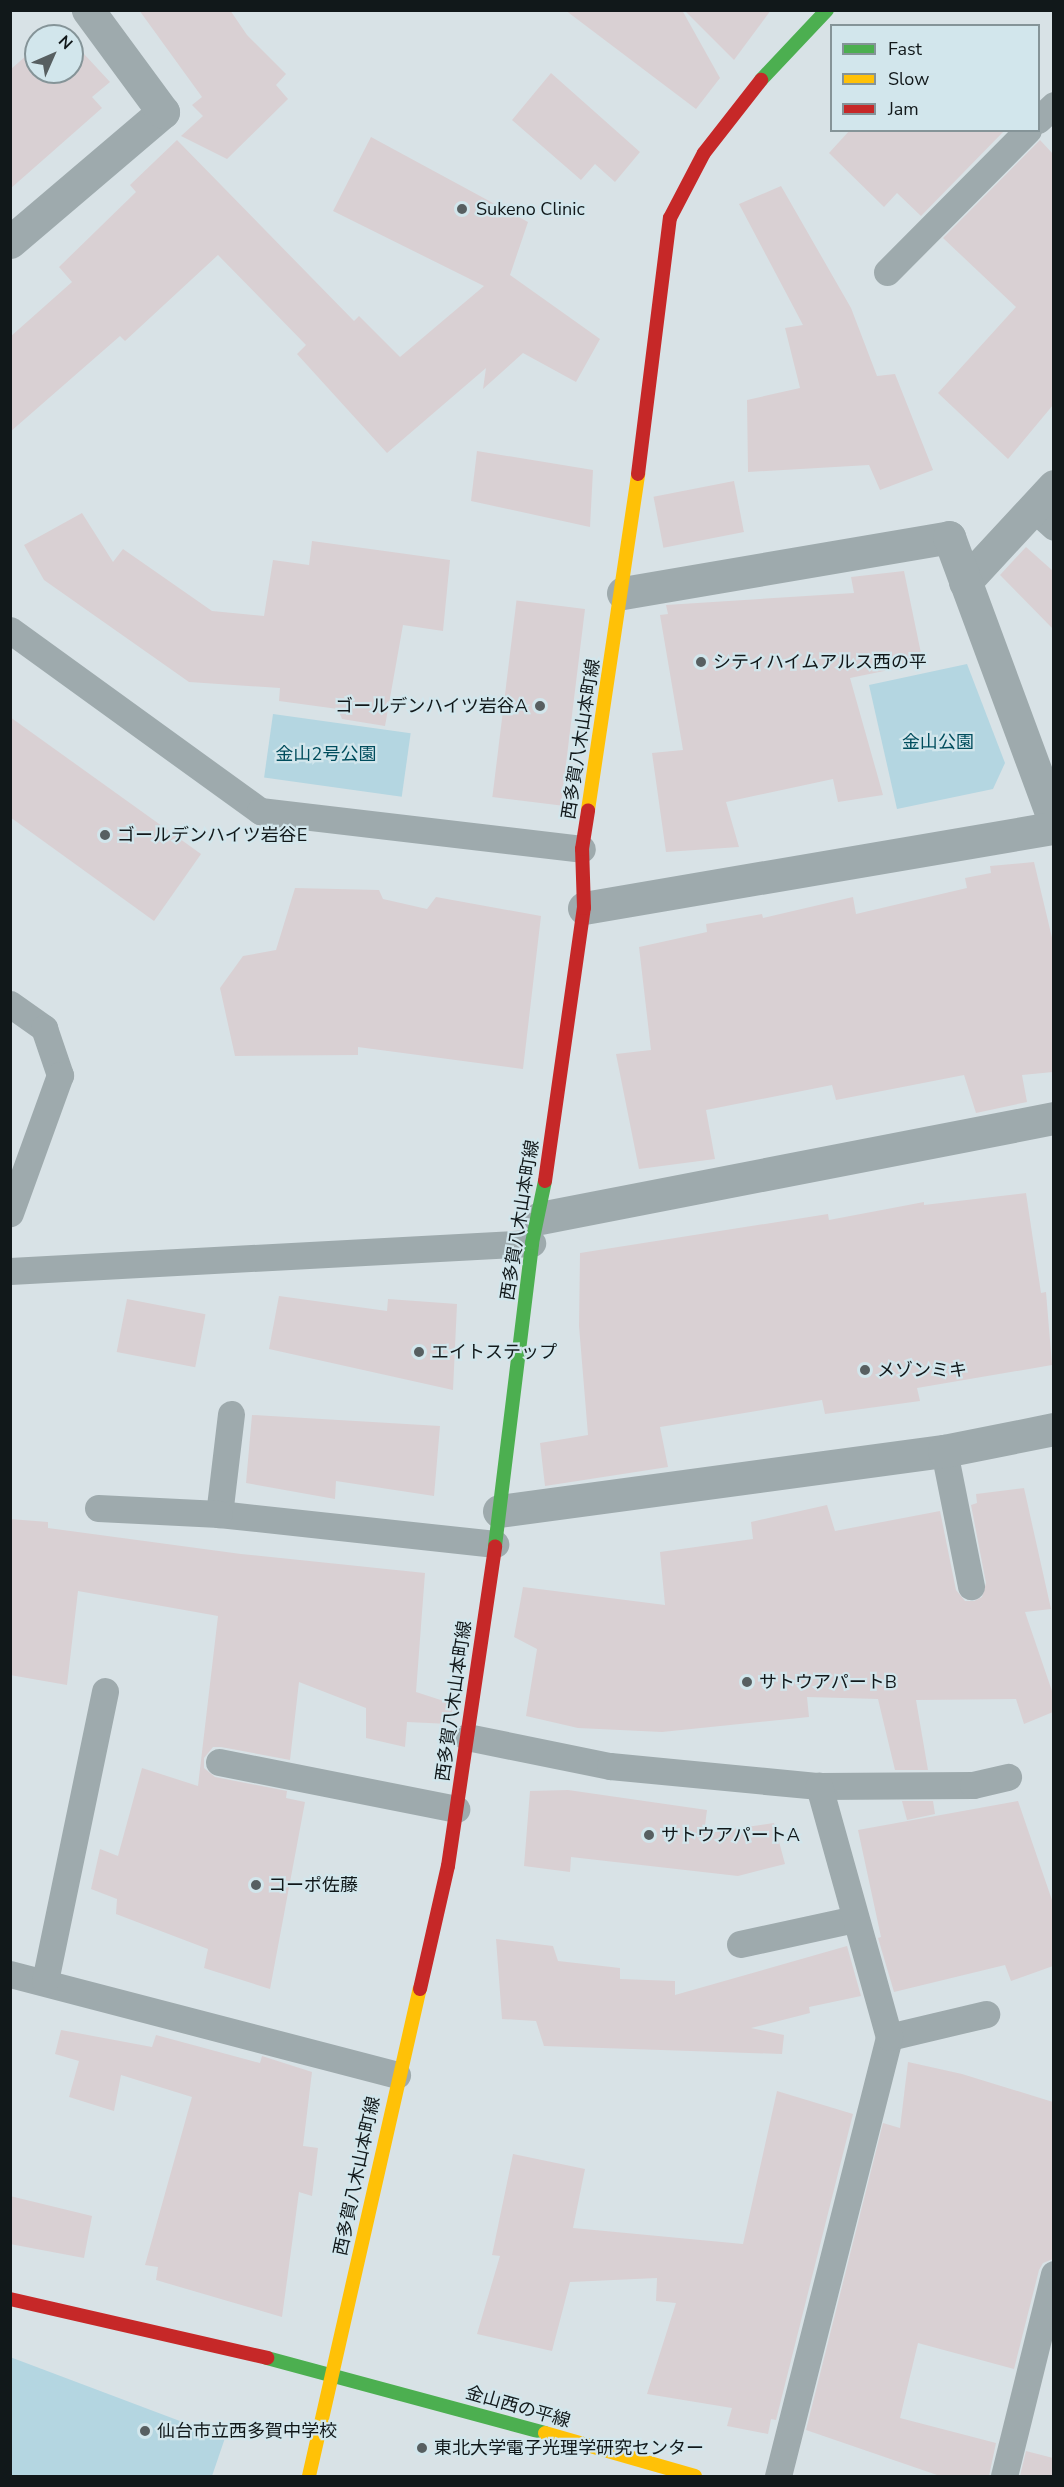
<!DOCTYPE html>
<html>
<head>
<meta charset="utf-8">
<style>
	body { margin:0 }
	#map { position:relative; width:1064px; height:2487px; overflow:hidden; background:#d8e2e6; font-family:"Nunito Sans","Noto Sans JP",sans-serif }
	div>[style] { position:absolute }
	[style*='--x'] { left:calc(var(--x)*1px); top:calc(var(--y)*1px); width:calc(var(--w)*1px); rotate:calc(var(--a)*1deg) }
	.green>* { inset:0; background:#b4d6e1; transform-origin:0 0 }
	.building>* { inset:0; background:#d9d0d3; transform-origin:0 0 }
	.lane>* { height:27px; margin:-13.5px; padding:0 13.5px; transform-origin:13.5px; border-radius:13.5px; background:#9eaaad }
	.street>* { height:33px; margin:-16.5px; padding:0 16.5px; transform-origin:16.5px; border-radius:16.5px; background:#9eaaad }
	.fast>* { height:14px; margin:-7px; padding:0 7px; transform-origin:7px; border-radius:7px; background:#4caf50 }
	.slow>* { height:14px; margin:-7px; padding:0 7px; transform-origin:7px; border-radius:7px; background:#ffc107 }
	.jam>* { height:14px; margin:-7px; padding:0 7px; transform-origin:7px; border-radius:7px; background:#c62828 }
	.dots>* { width:16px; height:16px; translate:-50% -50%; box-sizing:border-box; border:3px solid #d2e6ec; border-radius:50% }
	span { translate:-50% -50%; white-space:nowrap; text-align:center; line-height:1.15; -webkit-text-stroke:4.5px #d2e6ec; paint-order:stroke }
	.poi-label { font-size:18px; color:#11181a }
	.left { translate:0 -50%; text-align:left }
	.right { translate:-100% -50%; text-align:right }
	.street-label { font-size:18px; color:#11181a }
	.park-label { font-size:18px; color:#004d5d }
	.frame { position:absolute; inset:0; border:12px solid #11181a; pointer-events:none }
	.legend { position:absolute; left:830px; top:24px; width:210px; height:108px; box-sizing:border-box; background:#d2e6ec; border:2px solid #859498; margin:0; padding:8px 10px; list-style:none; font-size:18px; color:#11181a }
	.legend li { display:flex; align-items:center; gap:12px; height:30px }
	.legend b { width:30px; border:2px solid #859498 }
	.north { position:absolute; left:24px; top:24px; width:60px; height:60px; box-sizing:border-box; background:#d2e6ec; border:2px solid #859498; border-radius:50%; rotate:45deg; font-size:16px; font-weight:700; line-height:24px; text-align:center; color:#11181a }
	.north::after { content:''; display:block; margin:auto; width:21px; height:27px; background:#575f61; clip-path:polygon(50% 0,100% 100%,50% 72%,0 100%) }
</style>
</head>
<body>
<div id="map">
	<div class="green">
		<i style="clip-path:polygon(967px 664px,1005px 763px,993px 789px,897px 809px,869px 685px)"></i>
		<i style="left:273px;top:714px;width:139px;height:64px;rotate:8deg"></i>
		<i style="clip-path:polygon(10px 2357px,225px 2438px,212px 2476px,11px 2476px)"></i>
	</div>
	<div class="building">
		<i style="clip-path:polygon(139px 10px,230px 10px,247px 35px,286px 74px,276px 85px,288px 99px,227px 159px,181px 136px,203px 116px,192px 105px,202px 97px)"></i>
		<i style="clip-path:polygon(565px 10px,682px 10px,720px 78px,696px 109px)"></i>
		<i style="clip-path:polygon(684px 10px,771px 10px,734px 60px)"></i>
		<i style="clip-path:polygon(72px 41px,110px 82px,92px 97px,102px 108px,10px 189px,10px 70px,36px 47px,36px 72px,72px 72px)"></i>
		<i style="clip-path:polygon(551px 73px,640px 152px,615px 182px,595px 164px,581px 180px,512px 120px)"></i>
		<i style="clip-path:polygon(850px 130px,1005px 130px,921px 216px,897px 193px,884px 207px,829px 153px)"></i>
		<i style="clip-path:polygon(371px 137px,528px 222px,510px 275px,600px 339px,576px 382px,523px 353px,483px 389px,486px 368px,387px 453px,297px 354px,306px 345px,218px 255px,125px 341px,120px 336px,10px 432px,10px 337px,72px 282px,59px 267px,136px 192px,130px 185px,177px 140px,354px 321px,359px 316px,400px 357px,484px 286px,333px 211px)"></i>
		<i style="clip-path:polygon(1040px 140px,1053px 154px,1053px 405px,1008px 459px,938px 393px,1016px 307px,943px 238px)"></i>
		<i style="clip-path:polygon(781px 186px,851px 308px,877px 376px,895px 374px,933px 470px,880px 490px,869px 465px,748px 472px,747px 400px,800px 388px,785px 328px,803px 325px,739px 204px)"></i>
		<i style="clip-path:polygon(477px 451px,593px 470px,590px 527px,471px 501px)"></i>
		<i style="left:734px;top:481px;width:52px;height:82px;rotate:79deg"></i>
		<i style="clip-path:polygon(82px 513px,113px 562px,123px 549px,212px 611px,264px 616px,273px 560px,309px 565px,312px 541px,450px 560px,443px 631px,403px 625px,385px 726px,342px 719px,338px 709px,279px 701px,280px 688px,189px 682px,44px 580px,24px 545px)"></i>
		<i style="clip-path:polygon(1026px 547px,1053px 571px,1053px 629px,1000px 575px)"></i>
		<i style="clip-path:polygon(904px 571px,923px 663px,850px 678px,883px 795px,838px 802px,833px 779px,726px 802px,739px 847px,666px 852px,652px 753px,683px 750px,660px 615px,668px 614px,666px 605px,854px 593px,851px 577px)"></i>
		<i style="left:585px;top:609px;width:198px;height:69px;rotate:97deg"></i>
		<i style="clip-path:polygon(10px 717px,201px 854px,154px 921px,10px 817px)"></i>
		<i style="clip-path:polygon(1034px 862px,1053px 942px,1053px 1072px,1022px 1075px,1027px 1102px,976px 1113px,964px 1075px,836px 1100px,832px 1085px,706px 1110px,715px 1159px,639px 1169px,616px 1054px,651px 1050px,639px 947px,707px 932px,706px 924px,762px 914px,763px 918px,853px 897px,856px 914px,967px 888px,965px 878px,991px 873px,990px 866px)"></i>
		<i style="clip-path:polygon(295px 888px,379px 890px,383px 899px,427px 909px,436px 897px,541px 916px,523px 1069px,358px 1047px,358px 1055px,235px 1056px,220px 988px,243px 956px,276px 950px)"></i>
		<i style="clip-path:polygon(1026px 1193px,1041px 1293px,1046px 1292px,1052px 1365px,917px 1388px,920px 1401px,825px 1414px,822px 1400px,660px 1427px,668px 1467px,545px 1486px,540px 1443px,588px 1435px,579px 1326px,580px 1253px,828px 1214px,829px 1220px,924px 1202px,924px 1205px)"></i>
		<i style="clip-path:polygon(279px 1296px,387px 1311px,388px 1299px,457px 1304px,453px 1390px,269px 1349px)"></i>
		<i style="left:127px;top:1299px;width:80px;height:54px;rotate:11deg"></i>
		<i style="clip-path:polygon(252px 1415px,440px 1426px,434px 1496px,336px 1481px,335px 1499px,246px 1483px)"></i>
		<i style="clip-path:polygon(1024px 1488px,1051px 1609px,1025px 1612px,1053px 1694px,1053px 1712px,1024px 1724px,1016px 1699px,916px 1700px,928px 1770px,895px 1770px,878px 1699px,807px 1697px,809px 1717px,662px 1732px,578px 1728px,526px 1716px,537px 1649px,514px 1637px,523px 1587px,665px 1605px,660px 1552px,753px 1539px,751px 1522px,827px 1505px,835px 1531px,940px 1511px,956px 1590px,965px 1601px,974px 1601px,982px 1597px,986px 1583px,971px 1505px,977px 1503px,976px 1494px)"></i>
		<i style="clip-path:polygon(10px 1519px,48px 1522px,48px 1528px,241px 1554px,425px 1573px,416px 1692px,453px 1704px,450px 1724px,407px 1722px,405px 1747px,366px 1738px,366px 1708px,299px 1682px,290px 1760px,221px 1747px,213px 1747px,204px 1758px,204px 1768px,215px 1777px,287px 1791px,286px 1798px,305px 1802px,270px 1989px,204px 1968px,208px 1949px,116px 1914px,117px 1899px,91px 1889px,100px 1849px,118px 1856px,142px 1768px,198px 1786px,218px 1616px,78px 1591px,67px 1685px,10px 1675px)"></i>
		<i style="clip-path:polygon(568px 1790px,707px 1810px,704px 1833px,774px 1823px,785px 1864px,738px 1876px,571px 1857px,570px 1872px,524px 1866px,530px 1791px)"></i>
		<i style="clip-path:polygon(902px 1801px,933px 1801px,935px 1814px,907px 1820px)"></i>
		<i style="clip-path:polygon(1018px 1801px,1053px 1903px,1053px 1966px,1011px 1981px,1005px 1965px,894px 1992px,878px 1938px,881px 1937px,858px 1830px)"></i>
		<i style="clip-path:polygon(496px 1939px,553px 1946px,558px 1961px,620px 1968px,620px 1979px,675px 1981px,675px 1995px,847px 1946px,861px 1996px,809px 2007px,810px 2013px,751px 2028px,784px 2035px,782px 2054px,544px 2046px,536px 2021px,502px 2019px)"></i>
		<i style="clip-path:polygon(61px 2030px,152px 2047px,156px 2035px,260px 2063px,262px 2056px,312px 2072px,303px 2146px,318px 2148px,312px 2196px,299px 2192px,282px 2317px,156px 2280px,158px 2267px,145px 2265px,192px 2097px,121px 2075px,114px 2111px,69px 2097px,79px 2061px,55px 2054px)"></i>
		<i style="clip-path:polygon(908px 2062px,962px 2074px,1053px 2102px,1053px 2259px,1043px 2263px,1039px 2270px,1014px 2369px,918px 2343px,900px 2418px,996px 2443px,989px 2476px,940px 2476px,806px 2430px,883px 2123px,900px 2128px)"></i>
		<i style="clip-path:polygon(777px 2091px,853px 2114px,776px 2420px,771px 2419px,768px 2434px,727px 2426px,732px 2408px,647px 2394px,676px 2303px,656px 2301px,657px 2278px,570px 2282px,552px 2351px,477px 2334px,500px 2256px,492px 2255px,513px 2154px,585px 2169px,573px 2228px,743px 2244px)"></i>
		<i style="clip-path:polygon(10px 2196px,92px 2216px,84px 2258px,10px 2244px)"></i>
		<i style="clip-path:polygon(1026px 2451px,1053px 2458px,1053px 2476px,1020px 2476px)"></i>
	</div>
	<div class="lane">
		<i style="--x:1038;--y:120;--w:22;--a:-43"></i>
		<i style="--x:887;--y:272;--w:200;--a:-45.2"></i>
		<i style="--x:1033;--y:508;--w:28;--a:42"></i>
		<i style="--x:10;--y:630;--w:309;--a:35.9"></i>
		<i style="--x:260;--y:811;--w:324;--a:6.7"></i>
		<i style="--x:10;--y:1004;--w:42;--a:35.2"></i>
		<i style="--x:44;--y:1028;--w:50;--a:71.2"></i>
		<i style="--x:60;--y:1075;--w:147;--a:109.9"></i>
		<i style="--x:10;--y:1271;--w:523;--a:-3.07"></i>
		<i style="--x:231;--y:1414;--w:101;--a:96.8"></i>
		<i style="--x:219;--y:1514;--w:278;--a:6.2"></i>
		<i style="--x:944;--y:1451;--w:138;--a:78.7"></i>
		<i style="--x:98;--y:1508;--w:121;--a:2.8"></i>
		<i style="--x:467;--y:1737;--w:146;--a:11.5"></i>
		<i style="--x:610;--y:1766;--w:210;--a:5.5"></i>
		<i style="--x:819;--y:1786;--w:154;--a:-0.4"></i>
		<i style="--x:973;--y:1785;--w:36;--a:-13"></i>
		<i style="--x:219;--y:1762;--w:242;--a:11.2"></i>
		<i style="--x:740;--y:1944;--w:118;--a:-12.3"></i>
		<i style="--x:10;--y:1974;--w:400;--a:14.6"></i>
		<i style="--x:45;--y:1981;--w:296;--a:-78.3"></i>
		<i style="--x:889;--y:2037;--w:100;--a:-13.3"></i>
		<i style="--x:778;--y:2476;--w:453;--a:-75.8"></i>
		<i style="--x:889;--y:2037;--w:261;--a:-105.6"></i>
		<i style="--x:1004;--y:2476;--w:208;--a:-76.1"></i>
	</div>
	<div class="street">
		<i style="--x:10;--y:242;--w:201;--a:-40.4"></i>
		<i style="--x:163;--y:112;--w:127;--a:-126.3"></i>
		<i style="--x:965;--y:582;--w:131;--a:-47.2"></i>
		<i style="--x:623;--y:593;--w:331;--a:-9.7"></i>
		<i style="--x:949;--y:537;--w:303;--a:69.7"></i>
		<i style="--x:584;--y:908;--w:477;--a:-9.7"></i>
		<i style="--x:540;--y:1218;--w:524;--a:-11.01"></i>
		<i style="--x:499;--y:1511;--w:449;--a:-7.7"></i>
		<i style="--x:944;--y:1451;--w:112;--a:-11.3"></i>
	</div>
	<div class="fast">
		<i style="--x:761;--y:80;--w:96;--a:-46.7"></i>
		<i style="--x:495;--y:1546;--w:305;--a:-83"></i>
		<i style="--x:532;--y:1243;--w:63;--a:-78.2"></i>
		<i style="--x:267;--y:2358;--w:288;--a:15.1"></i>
	</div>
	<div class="slow">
		<i style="--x:588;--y:810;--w:340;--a:-81.5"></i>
		<i style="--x:545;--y:2433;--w:156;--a:16"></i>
		<i style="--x:309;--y:2476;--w:499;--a:-77.2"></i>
	</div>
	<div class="jam">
		<i style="--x:638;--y:474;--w:258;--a:-82.9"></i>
		<i style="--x:670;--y:218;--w:73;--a:-62.4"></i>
		<i style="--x:704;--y:153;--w:93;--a:-52"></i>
		<i style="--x:545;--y:1181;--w:276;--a:-81.9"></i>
		<i style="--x:584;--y:908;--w:59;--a:-91.9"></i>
		<i style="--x:582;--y:849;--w:39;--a:-81"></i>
		<i style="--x:420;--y:1989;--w:126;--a:-77.2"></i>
		<i style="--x:448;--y:1866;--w:323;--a:-81.6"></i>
		<i style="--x:10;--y:2299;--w:264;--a:12.9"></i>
	</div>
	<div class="dots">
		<i style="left:462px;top:209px;background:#575f61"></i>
		<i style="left:701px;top:662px;background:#575f61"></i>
		<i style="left:540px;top:706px;background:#575f61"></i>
		<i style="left:105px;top:835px;background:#575f61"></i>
		<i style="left:419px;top:1352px;background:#575f61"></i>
		<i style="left:865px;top:1370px;background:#575f61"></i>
		<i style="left:747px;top:1682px;background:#575f61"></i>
		<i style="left:649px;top:1835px;background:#575f61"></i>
		<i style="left:256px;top:1885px;background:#575f61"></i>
		<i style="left:145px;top:2431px;background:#575f61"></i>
		<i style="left:422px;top:2448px;background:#575f61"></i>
	</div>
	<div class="poi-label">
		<span class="left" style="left:476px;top:209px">Sukeno Clinic</span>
		<span class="left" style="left:713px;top:662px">シティハイムアルス西の平</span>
		<span class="right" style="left:528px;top:706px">ゴールデンハイツ岩谷A</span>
		<span class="left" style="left:117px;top:835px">ゴールデンハイツ岩谷E</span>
		<span class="left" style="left:431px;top:1352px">エイトステップ</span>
		<span class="left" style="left:877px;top:1370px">メゾンミキ</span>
		<span class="left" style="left:759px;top:1682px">サトウアパートB</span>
		<span class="left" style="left:661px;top:1835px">サトウアパートA</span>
		<span class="left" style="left:268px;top:1885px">コーポ佐藤</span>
		<span class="left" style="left:157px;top:2431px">仙台市立西多賀中学校</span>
		<span class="left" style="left:434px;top:2448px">東北大学電子光理学研究センター</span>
	</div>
	<div class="street-label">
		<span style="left:581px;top:739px;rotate:-81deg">西多賀八木山本町線</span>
		<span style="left:520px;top:1220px;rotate:-81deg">西多賀八木山本町線</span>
		<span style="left:454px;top:1701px;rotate:-82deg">西多賀八木山本町線</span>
		<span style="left:357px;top:2176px;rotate:-78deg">西多賀八木山本町線</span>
		<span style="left:518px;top:2407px;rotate:16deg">金山西の平線</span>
	</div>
	<div class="park-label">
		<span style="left:938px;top:742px">金山公園</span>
		<span style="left:326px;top:754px">金山2号公園</span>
	</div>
	<div class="frame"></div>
	<ul class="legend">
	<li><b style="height:8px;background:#4caf50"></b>Fast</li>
	<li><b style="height:8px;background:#ffc107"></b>Slow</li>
	<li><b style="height:8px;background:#c62828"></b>Jam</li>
	</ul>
	<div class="north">N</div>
</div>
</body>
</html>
